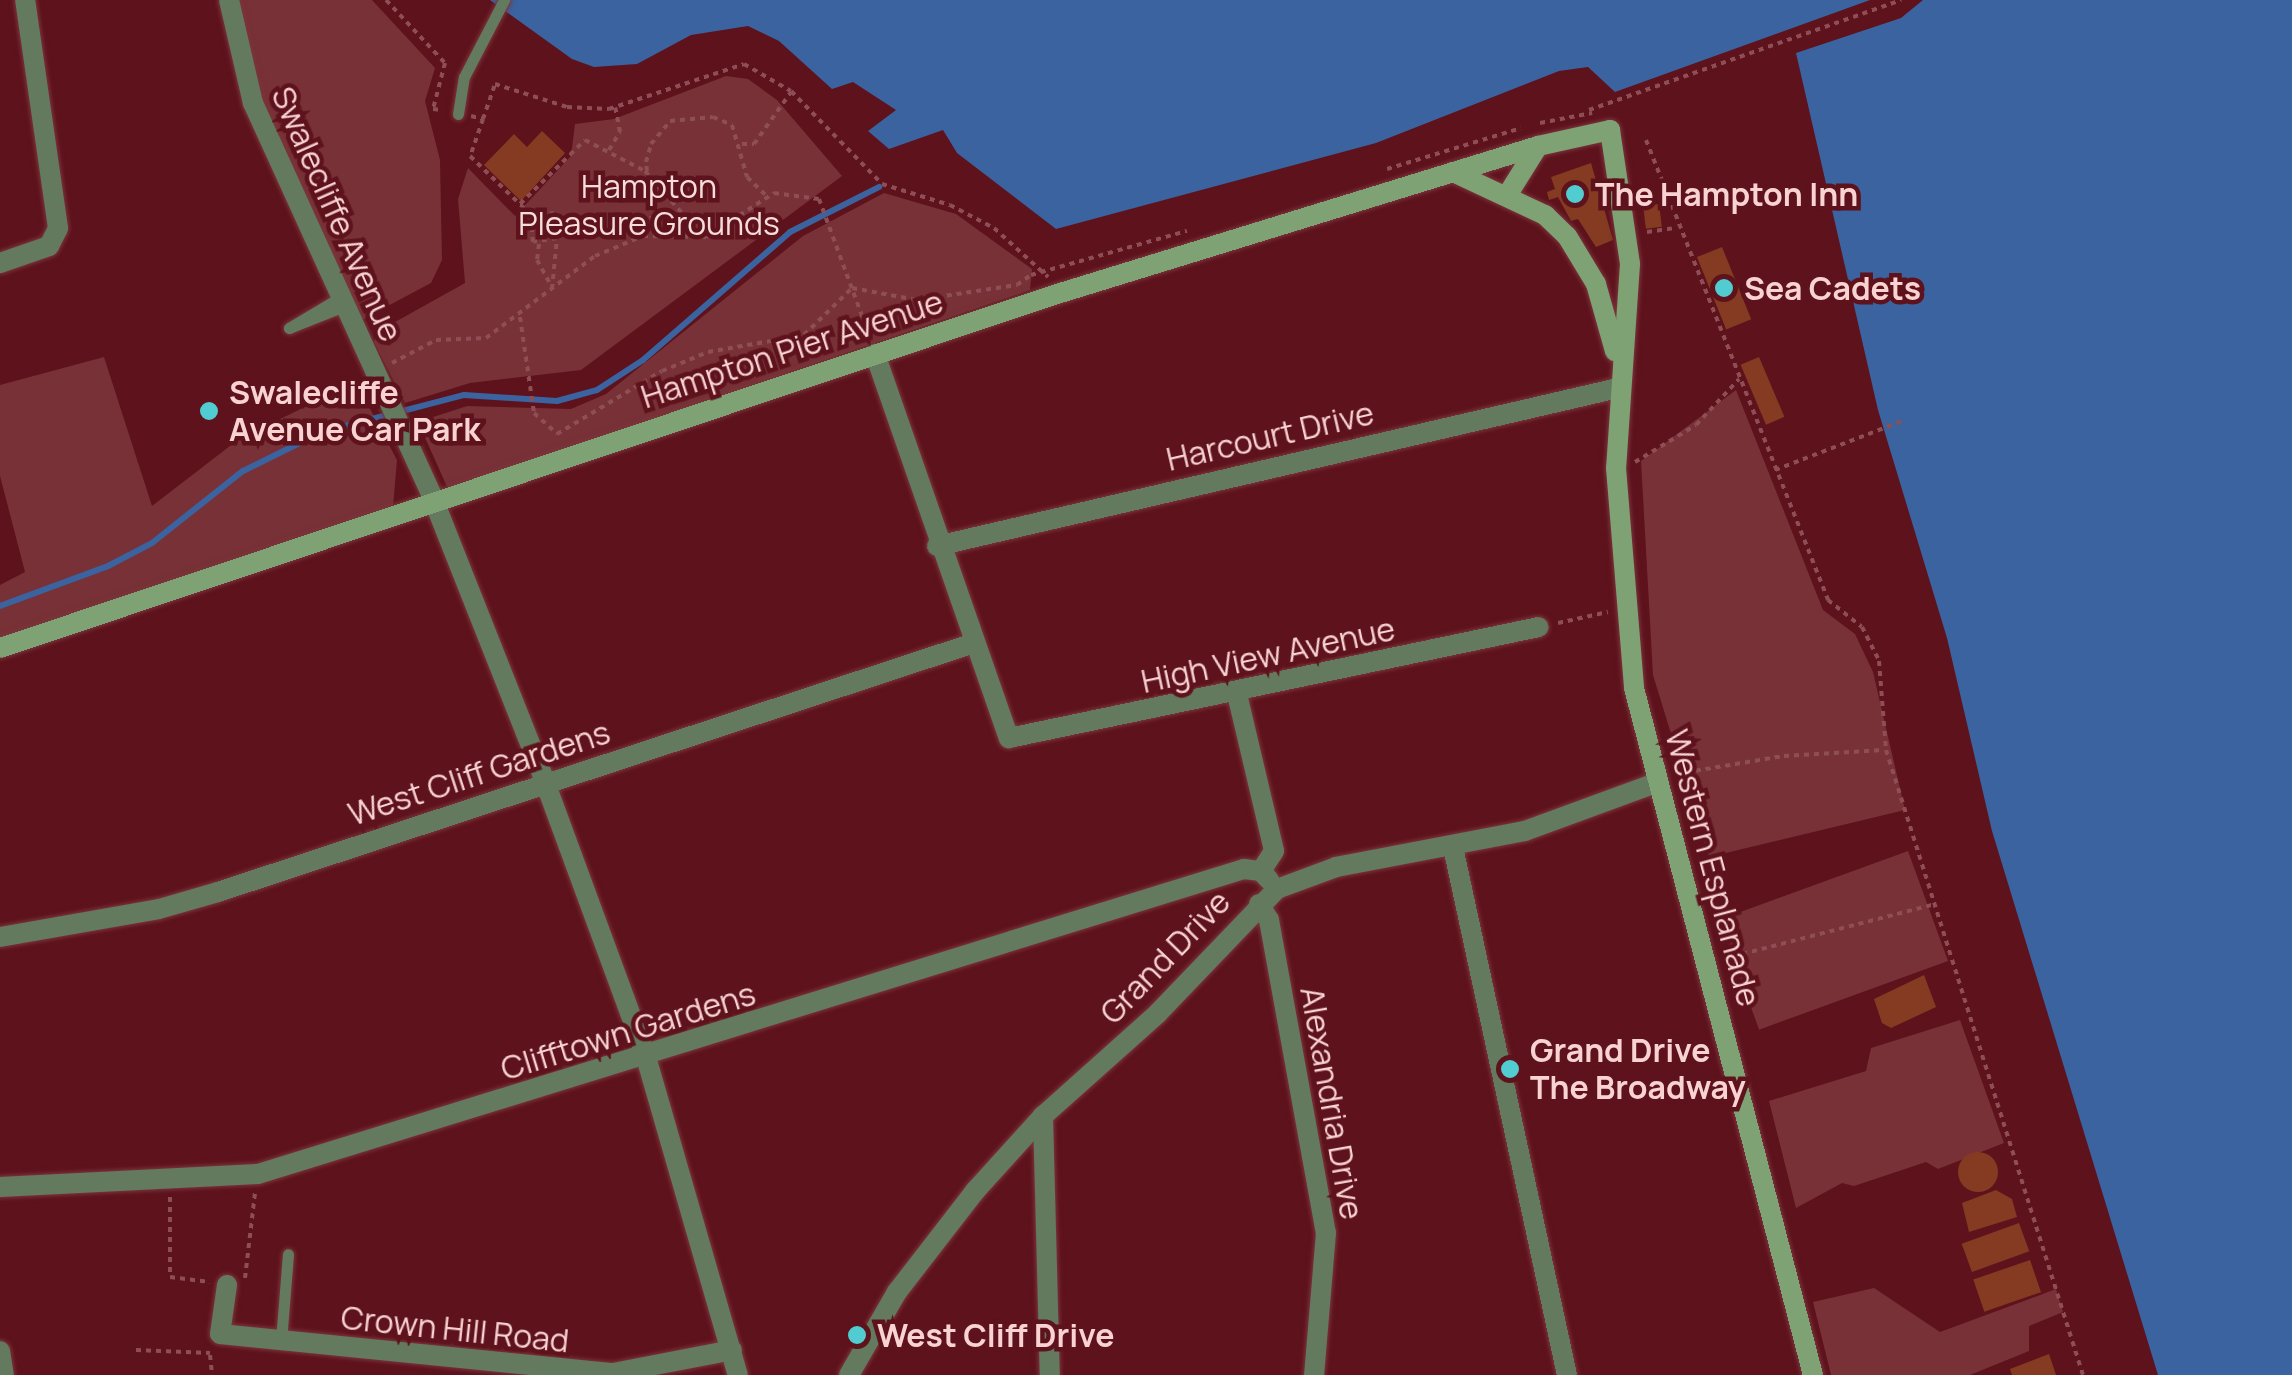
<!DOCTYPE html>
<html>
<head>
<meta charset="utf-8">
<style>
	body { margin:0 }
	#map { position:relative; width:2292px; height:1375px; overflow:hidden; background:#5e121c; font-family:Manrope,sans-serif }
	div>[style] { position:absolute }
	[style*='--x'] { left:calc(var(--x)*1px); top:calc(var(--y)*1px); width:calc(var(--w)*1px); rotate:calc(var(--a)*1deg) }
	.green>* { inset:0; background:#783136; transform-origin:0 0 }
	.water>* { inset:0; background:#3b63a0 }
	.stream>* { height:6px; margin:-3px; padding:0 3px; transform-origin:3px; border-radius:3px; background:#3b63a0 }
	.building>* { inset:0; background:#843b22; transform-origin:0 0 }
	.round { border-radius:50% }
	.path>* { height:4px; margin-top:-2px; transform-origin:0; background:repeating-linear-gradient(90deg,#8e4e55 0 5px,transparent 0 10px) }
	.roads { filter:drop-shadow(0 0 2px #7a353d) drop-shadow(0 0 2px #7a353d) }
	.lane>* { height:11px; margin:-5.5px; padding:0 5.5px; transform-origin:5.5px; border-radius:5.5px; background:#647a5e }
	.street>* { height:20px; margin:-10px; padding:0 10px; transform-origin:10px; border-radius:10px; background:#647a5e }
	.secondary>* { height:20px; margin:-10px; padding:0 10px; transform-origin:10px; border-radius:10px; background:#7fa275 }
	.dots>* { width:28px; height:28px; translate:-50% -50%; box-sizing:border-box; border:5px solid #5e121c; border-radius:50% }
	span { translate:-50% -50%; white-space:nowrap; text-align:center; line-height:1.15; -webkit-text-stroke:9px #5e121c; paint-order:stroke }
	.park-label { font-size:32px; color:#f6dddc }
	.poi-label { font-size:32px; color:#f9d3d2; font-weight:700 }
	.left { translate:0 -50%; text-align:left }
	.street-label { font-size:32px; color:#f9d3d2 }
</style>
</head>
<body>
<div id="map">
	<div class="green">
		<i style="clip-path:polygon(229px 0,372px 0,435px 68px,425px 101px,440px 160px,442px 260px,431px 283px,352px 325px,253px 103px)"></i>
		<i style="clip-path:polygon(726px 76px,748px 79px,777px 100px,842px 176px,581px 370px,470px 383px,405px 403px,374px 342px,379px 331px,465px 283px,458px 199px,468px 168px,515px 216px,571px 156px,575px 124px,614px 119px)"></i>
		<i style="clip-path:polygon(884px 193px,956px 214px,1032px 269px,1030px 290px,448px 489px,418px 422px,467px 406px,571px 409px,606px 394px,803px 236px)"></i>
		<i style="clip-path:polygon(104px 357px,152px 506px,239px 439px,356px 382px,397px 460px,393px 507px,0 641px,0 585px,25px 572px,0 476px,0 385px)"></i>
		<i style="clip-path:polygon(1736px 390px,1823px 610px,1855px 634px,1873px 672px,1905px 810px,1709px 857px,1653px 675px,1641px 461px)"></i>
		<i style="left:1908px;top:851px;width:117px;height:201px;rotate:70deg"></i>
		<i style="clip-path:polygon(1960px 1020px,2004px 1143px,1938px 1169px,1926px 1162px,1854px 1186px,1842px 1183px,1796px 1208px,1769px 1101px,1866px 1071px,1871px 1048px)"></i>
		<i style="clip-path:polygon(1874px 1288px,1940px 1332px,2056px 1289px,2063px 1312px,2029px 1326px,2029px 1351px,1970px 1375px,1831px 1375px,1813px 1302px)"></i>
	</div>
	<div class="water">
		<i style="clip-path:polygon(490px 0,1870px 0,1615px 92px,1588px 67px,1559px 71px,1376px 143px,1056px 229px,957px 153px,943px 130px,889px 149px,868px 131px,896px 110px,853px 82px,832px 89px,779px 41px,748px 26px,691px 35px,637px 64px,594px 67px,572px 59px)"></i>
		<i style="clip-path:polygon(1923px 0,2292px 0,2292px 1375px,2158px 1375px,1992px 831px,1947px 638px,1878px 410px,1796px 53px,1901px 18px)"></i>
	</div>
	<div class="stream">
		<i style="--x:0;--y:606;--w:115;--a:-20.3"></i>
		<i style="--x:108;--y:566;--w:50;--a:-27.6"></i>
		<i style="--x:152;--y:543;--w:116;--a:-38.4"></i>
		<i style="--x:243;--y:471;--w:88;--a:-26.3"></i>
		<i style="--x:322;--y:432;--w:147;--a:-14.6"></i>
		<i style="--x:464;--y:395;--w:93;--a:3.7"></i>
		<i style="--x:557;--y:401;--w:41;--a:-15.4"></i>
		<i style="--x:597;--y:390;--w:55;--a:-33.1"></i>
		<i style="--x:643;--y:360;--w:195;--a:-41"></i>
		<i style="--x:790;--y:232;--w:100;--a:-26.8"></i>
	</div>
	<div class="building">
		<i style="clip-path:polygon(542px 131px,565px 153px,521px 201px,484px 165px,514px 134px,527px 147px)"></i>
		<i style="clip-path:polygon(1591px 163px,1613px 240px,1596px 247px,1578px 219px,1571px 221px,1558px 197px,1549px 200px,1547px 192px,1555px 189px,1551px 177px)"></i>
		<i style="left:1659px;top:204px;width:23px;height:16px;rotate:83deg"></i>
		<i style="left:1722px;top:247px;width:78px;height:27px;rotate:68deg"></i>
		<i style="left:1759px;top:357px;width:65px;height:20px;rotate:67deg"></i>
		<i style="clip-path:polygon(1924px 975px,1936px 1007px,1891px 1028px,1882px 1023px,1874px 999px)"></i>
		<i class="round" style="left:1958px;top:1152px;width:40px;height:40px"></i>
		<i style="clip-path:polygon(1996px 1190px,2012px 1199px,2017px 1217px,1969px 1232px,1962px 1203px)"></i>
		<i style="left:2019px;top:1223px;width:30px;height:61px;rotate:70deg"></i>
		<i style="left:2030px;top:1260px;width:34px;height:60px;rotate:71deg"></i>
		<i style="clip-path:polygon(2049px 1354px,2056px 1375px,2012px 1375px,2010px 1369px)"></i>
	</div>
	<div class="path">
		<i style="--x:386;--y:0;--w:86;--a:46.9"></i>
		<i style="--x:445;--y:63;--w:48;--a:104.6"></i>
		<i style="--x:433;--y:109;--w:9;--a:6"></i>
		<i style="--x:1589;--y:110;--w:331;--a:-19.4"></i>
		<i style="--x:471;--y:116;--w:12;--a:14"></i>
		<i style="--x:483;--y:119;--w:37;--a:-71"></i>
		<i style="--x:495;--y:84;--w:76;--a:17.7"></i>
		<i style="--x:567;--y:107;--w:42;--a:2.7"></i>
		<i style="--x:609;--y:109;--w:142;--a:-18.4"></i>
		<i style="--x:744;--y:64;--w:54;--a:29.9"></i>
		<i style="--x:791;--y:91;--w:130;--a:45.6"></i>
		<i style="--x:882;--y:184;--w:71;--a:17.2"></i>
		<i style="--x:950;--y:205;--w:50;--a:27.6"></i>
		<i style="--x:994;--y:228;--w:73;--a:42.2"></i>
		<i style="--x:483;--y:119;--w:39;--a:109"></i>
		<i style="--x:470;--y:156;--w:83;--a:44"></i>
		<i style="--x:530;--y:214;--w:24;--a:-2"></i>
		<i style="--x:554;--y:213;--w:25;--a:83"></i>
		<i style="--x:557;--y:238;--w:24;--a:171"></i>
		<i style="--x:533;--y:242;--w:28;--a:-96"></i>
		<i style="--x:1540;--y:123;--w:53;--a:-10.9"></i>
		<i style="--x:1646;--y:140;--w:495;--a:68.4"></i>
		<i style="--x:1828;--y:600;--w:43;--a:38.5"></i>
		<i style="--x:1862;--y:627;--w:38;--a:63"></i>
		<i style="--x:1879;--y:661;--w:89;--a:85.5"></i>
		<i style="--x:1886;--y:750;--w:655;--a:72.51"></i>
		<i style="--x:742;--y:144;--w:12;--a:0"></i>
		<i style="--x:754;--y:144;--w:64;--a:-54.6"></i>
		<i style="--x:609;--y:150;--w:21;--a:-59"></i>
		<i style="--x:620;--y:132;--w:25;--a:-101"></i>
		<i style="--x:1387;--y:169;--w:140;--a:-17"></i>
		<i style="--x:1638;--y:201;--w:26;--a:-7"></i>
		<i style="--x:520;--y:204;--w:91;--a:-44.6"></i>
		<i style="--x:585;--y:140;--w:68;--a:27.3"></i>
		<i style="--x:645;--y:171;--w:65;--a:48.7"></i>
		<i style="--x:688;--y:220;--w:48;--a:-2.4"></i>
		<i style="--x:1647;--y:232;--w:30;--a:-8"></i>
		<i style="--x:643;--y:236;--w:17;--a:-59"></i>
		<i style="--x:652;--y:221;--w:59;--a:-95.8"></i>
		<i style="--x:646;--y:162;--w:19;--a:-74"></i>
		<i style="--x:651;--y:144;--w:30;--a:-50"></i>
		<i style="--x:670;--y:121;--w:43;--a:-5.3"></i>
		<i style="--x:713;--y:117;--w:21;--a:23"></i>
		<i style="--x:732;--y:125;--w:54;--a:73.9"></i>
		<i style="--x:747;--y:177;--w:29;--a:44"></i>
		<i style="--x:539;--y:244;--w:16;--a:97"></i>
		<i style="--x:537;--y:260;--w:29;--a:61"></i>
		<i style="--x:852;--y:288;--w:66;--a:10.5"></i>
		<i style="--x:917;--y:300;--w:101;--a:-8.5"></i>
		<i style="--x:1017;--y:285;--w:17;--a:-36"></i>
		<i style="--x:1031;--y:275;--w:162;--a:-15.8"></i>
		<i style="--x:552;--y:289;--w:51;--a:-84.4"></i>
		<i style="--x:520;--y:317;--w:97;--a:81.7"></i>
		<i style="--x:534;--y:413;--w:31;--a:42"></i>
		<i style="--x:557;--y:434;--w:122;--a:-31"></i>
		<i style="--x:662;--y:371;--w:50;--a:-22.4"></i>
		<i style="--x:708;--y:352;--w:97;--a:-10"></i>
		<i style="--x:804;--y:335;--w:67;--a:-44.4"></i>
		<i style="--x:392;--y:363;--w:50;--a:-27.6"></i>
		<i style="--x:436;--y:340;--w:50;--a:-2.3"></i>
		<i style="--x:486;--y:338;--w:136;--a:-37"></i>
		<i style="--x:595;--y:256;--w:52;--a:-22.6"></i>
		<i style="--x:643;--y:236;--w:63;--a:0.9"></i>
		<i style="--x:706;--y:237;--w:81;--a:-32.9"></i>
		<i style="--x:774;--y:193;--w:45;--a:7.6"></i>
		<i style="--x:819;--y:199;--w:145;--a:69.8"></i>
		<i style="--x:1635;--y:462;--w:71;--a:-31.2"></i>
		<i style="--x:1696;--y:425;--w:63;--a:-46.9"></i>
		<i style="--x:1775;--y:470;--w:136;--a:-21.1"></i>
		<i style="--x:1558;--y:623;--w:51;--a:-12.4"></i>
		<i style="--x:1676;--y:774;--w:109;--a:-9.5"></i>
		<i style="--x:1784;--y:756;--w:100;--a:-3.4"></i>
		<i style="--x:1723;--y:959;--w:220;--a:-14.5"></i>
		<i style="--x:170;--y:1197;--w:80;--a:90"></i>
		<i style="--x:170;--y:1277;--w:40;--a:7.1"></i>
		<i style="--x:245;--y:1278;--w:86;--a:-83.3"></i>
		<i style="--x:136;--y:1350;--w:74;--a:2.3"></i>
		<i style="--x:210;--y:1355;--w:20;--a:84"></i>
	</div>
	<div class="roads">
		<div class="lane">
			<i style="--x:458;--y:114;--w:37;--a:-81"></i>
			<i style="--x:464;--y:77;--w:87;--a:-62.5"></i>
			<i style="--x:289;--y:328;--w:61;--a:-30.8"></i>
			<i style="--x:289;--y:328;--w:59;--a:-21.8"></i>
			<i style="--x:281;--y:1341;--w:87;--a:-85.4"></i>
		</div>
		<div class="street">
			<i style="--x:229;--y:0;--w:106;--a:76.9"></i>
			<i style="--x:253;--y:103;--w:437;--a:65.5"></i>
			<i style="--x:434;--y:501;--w:302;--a:68.4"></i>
			<i style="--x:545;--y:782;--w:293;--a:69.8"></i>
			<i style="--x:646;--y:1057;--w:331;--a:73.9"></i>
			<i style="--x:0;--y:263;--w:52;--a:-19.1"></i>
			<i style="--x:49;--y:246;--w:20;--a:-63"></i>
			<i style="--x:58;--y:228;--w:230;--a:-98.2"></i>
			<i style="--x:875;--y:354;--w:407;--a:70.8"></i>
			<i style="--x:1009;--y:738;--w:541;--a:-11.83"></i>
			<i style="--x:937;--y:546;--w:699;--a:-13.06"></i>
			<i style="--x:1237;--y:694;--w:161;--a:76.7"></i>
			<i style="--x:1274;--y:851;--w:24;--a:123"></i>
			<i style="--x:1261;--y:871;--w:12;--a:48"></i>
			<i style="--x:1453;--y:847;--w:540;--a:77.82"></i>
			<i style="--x:1259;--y:904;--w:19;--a:58"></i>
			<i style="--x:1269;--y:920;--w:318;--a:79.7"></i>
			<i style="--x:1326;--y:1233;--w:143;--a:94.8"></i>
			<i style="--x:0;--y:937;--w:161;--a:-10"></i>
			<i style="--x:159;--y:909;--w:61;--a:-16.1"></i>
			<i style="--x:218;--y:892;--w:793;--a:-18.23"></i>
			<i style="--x:1043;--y:1116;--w:259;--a:88.5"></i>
			<i style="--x:0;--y:1187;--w:258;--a:-2.9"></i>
			<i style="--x:258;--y:1174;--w:1032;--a:-17.19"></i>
			<i style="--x:1244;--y:869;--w:17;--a:7"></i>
			<i style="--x:227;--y:1285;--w:49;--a:98.1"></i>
			<i style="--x:220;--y:1334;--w:395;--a:5.7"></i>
			<i style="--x:613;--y:1373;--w:121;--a:-10.9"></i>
			<i style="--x:0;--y:1351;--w:24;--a:81"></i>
			<i style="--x:849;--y:1375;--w:96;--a:-60"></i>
			<i style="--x:897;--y:1292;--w:128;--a:-52.3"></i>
			<i style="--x:975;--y:1191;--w:101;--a:-47.8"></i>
			<i style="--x:1043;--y:1116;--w:154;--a:-41.8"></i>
			<i style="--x:1158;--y:1013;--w:172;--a:-46.2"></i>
			<i style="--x:1277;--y:889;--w:63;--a:-20.4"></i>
			<i style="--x:1336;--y:867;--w:192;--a:-10.8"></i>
			<i style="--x:1525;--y:831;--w:142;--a:-20.2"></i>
		</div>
		<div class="secondary">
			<i style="--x:1453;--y:172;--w:102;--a:25.1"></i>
			<i style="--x:1545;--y:215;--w:30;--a:44"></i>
			<i style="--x:1567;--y:236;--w:56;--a:58.9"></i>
			<i style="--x:1596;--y:284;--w:70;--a:74.2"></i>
			<i style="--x:1508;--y:194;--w:57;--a:-58"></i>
			<i style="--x:0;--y:648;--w:1115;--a:-18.52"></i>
			<i style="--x:1057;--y:294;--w:503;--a:-17.1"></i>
			<i style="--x:1538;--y:146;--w:74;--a:-12.5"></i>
			<i style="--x:1610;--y:130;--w:135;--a:81.5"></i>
			<i style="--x:1630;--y:264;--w:204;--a:93.9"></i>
			<i style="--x:1616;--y:468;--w:221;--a:85.3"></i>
			<i style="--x:1634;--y:688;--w:710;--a:75.4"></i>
		</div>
	</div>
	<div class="dots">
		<i style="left:1575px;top:194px;background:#51ccd1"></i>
		<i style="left:1724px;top:288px;background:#51ccd1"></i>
		<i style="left:209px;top:411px;background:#51ccd1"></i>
		<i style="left:1510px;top:1069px;background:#51ccd1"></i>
		<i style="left:857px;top:1335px;background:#51ccd1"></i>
	</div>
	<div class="park-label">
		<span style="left:649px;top:205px">Hampton<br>Pleasure Grounds</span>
	</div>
	<div class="poi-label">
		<span class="left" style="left:1595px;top:194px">The Hampton Inn</span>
		<span class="left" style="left:1744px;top:288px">Sea Cadets</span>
		<span class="left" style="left:229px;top:411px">Swalecliffe<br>Avenue Car Park</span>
		<span class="left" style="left:1530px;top:1069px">Grand Drive<br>The Broadway</span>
		<span class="left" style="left:877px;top:1335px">West Cliff Drive</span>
	</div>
	<div class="street-label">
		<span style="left:337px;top:214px;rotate:66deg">Swalecliffe Avenue</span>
		<span style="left:792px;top:349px;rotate:-18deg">Hampton Pier Avenue</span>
		<span style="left:1270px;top:436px;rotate:-13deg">Harcourt Drive</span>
		<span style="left:1268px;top:655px;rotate:-12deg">High View Avenue</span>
		<span style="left:479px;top:773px;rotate:-18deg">West Cliff Gardens</span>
		<span style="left:1713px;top:868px;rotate:75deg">Western Esplanade</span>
		<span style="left:1165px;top:957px;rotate:-46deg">Grand Drive</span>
		<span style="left:628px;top:1031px;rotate:-17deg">Clifftown Gardens</span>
		<span style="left:1332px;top:1103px;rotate:80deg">Alexandria Drive</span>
		<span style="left:455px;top:1329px;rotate:6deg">Crown Hill Road</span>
	</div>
</div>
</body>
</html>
